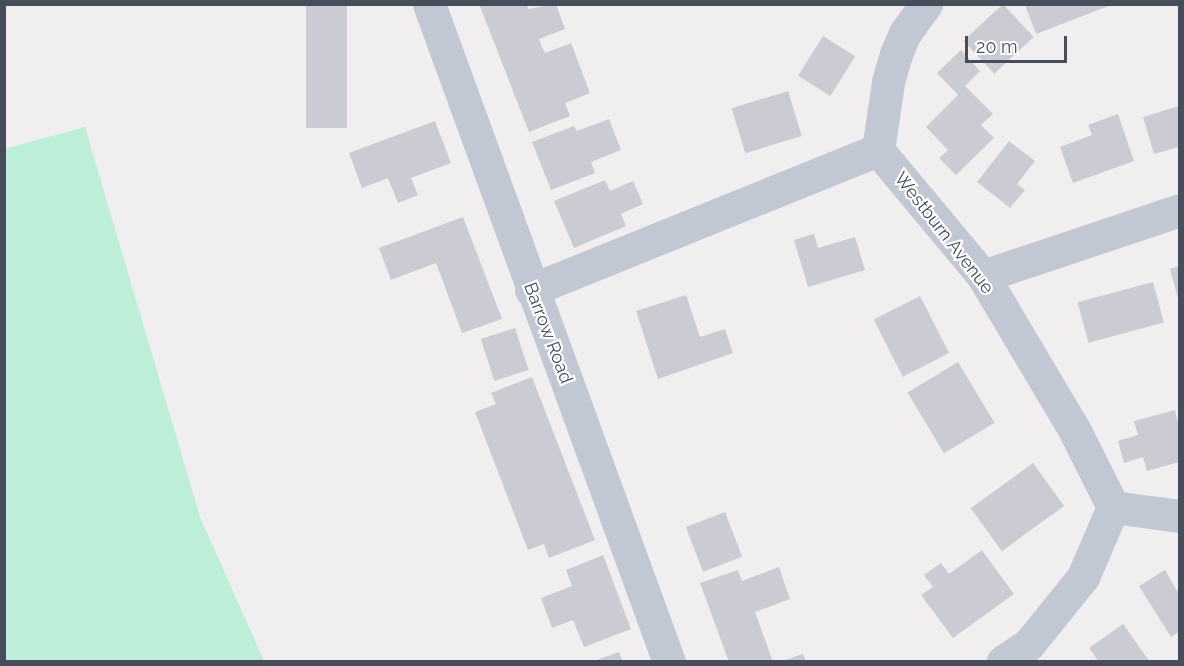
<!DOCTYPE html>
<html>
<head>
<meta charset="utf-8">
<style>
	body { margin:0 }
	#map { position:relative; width:1184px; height:666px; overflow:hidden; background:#f0eeee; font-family:Raleway,sans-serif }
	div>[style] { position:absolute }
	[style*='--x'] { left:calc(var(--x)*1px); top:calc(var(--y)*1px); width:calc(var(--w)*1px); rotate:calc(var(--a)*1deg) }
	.green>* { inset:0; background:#bceed8 }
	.building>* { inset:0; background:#cbccd3; transform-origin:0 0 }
	.minor>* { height:33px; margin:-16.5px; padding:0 16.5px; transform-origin:16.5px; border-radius:16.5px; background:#c1c7d3 }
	span { translate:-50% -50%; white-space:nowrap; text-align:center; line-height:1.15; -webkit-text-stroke:4.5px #fff; paint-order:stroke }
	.street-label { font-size:18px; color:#464e5b }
	.frame { position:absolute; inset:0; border:6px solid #464e5b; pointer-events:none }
	.scale { position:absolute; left:965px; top:36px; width:102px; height:27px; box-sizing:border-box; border:3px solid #464e5b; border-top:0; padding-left:8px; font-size:18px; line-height:21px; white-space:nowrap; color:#464e5b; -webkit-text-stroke:4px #fff; paint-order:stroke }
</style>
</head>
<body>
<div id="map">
	<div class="green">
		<i style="clip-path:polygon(85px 127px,200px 517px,264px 661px,5px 661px,5px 149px)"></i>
	</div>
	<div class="building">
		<i style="left:306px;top:4px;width:41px;height:124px"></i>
		<i style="clip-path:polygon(479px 4px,527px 4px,528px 9px,556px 4px,565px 29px,539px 39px,541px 45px,545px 53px,571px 43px,590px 93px,565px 103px,570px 116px,529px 132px)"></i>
		<i style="left:1003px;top:4px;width:45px;height:54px;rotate:47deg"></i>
		<i style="clip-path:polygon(1025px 5px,1111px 5px,1036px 34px)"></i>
		<i style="left:823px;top:36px;width:38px;height:47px;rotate:32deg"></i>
		<i style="clip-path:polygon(961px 50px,980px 71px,965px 86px,993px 114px,981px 125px,994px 138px,956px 175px,939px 158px,948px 150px,926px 127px,958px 95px,937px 73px)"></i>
		<i style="left:788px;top:91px;width:47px;height:59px;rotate:73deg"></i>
		<i style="clip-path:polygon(1179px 106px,1179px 147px,1154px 154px,1143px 117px)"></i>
		<i style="clip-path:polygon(1118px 114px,1134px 161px,1073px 183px,1060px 147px,1092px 135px,1088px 125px)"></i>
		<i style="clip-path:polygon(609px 119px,621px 150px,591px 162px,595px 173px,551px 190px,532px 142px,574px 126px,577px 131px)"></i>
		<i style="clip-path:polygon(435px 121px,451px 163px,411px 178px,418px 195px,398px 203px,388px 178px,362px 188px,349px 153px)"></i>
		<i style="clip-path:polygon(1009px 141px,1035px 161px,1017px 184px,1025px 190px,1010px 208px,977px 182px)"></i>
		<i style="clip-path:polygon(605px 180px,610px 191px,633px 181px,643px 204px,621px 214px,626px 226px,574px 248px,554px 201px)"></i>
		<i style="clip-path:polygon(463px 217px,502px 319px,462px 333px,436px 263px,391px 280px,379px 248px)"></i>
		<i style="clip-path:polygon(814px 234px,818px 248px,855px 237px,865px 270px,808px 287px,794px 240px)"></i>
		<i style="clip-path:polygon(1179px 266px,1179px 302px,1170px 269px)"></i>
		<i style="left:1153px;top:282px;width:42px;height:78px;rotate:75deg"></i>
		<i style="clip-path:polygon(686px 295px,700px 337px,725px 329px,733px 353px,658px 379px,636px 311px)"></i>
		<i style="left:920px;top:296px;width:64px;height:52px;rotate:63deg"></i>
		<i style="left:515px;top:328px;width:44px;height:36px;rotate:72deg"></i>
		<i style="left:958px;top:362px;width:71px;height:59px;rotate:59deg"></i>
		<i style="clip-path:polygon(532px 377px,595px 540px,549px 558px,544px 544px,528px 550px,475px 412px,496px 404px,491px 393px)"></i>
		<i style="clip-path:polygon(1175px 410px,1179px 427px,1179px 462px,1147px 471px,1143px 457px,1124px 463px,1118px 441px,1138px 435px,1134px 421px)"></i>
		<i style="left:1033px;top:463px;width:53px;height:77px;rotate:54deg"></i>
		<i style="left:725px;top:512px;width:48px;height:42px;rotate:69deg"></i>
		<i style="clip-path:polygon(982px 550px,1014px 594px,953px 638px,921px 595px,933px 587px,924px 575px,941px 563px,949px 574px)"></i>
		<i style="clip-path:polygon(603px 555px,631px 629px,584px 647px,573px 620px,552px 628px,541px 598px,572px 586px,566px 570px)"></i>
		<i style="clip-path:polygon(779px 567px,790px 599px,755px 612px,773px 662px,729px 662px,700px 583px,738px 570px,742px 581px)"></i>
		<i style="clip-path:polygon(1165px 570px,1179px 594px,1179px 632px,1171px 637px,1139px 586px)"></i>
		<i style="clip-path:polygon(1123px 624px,1150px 662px,1099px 662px,1089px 648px)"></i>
		<i style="clip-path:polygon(619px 652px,623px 662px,594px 662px,594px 661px)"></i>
		<i style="clip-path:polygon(803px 654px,806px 662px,782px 662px,782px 661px)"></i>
	</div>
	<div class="minor">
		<i style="--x:429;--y:4;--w:700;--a:69.96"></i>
		<i style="--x:878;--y:150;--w:164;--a:50.2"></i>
		<i style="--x:983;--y:276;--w:178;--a:59.3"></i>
		<i style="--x:1074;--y:429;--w:87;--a:63.4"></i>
		<i style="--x:1113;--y:507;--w:76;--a:113.2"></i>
		<i style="--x:1083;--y:577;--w:86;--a:128.9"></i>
		<i style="--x:1029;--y:644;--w:32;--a:146"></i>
		<i style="--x:878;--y:150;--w:69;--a:-81.6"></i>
		<i style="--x:888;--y:82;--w:29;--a:-74"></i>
		<i style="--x:896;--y:54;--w:23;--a:-67"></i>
		<i style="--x:905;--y:33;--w:36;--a:-54"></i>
		<i style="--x:983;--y:276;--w:208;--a:-18.5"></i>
		<i style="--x:531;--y:290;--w:374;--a:-22"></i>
		<i style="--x:1113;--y:507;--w:68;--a:7.7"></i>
	</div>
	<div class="street-label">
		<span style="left:944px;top:233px;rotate:52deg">Westburn Avenue</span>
		<span style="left:548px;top:333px;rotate:69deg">Barrow Road</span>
	</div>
	<div class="frame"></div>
	<div class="scale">20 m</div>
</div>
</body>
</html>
